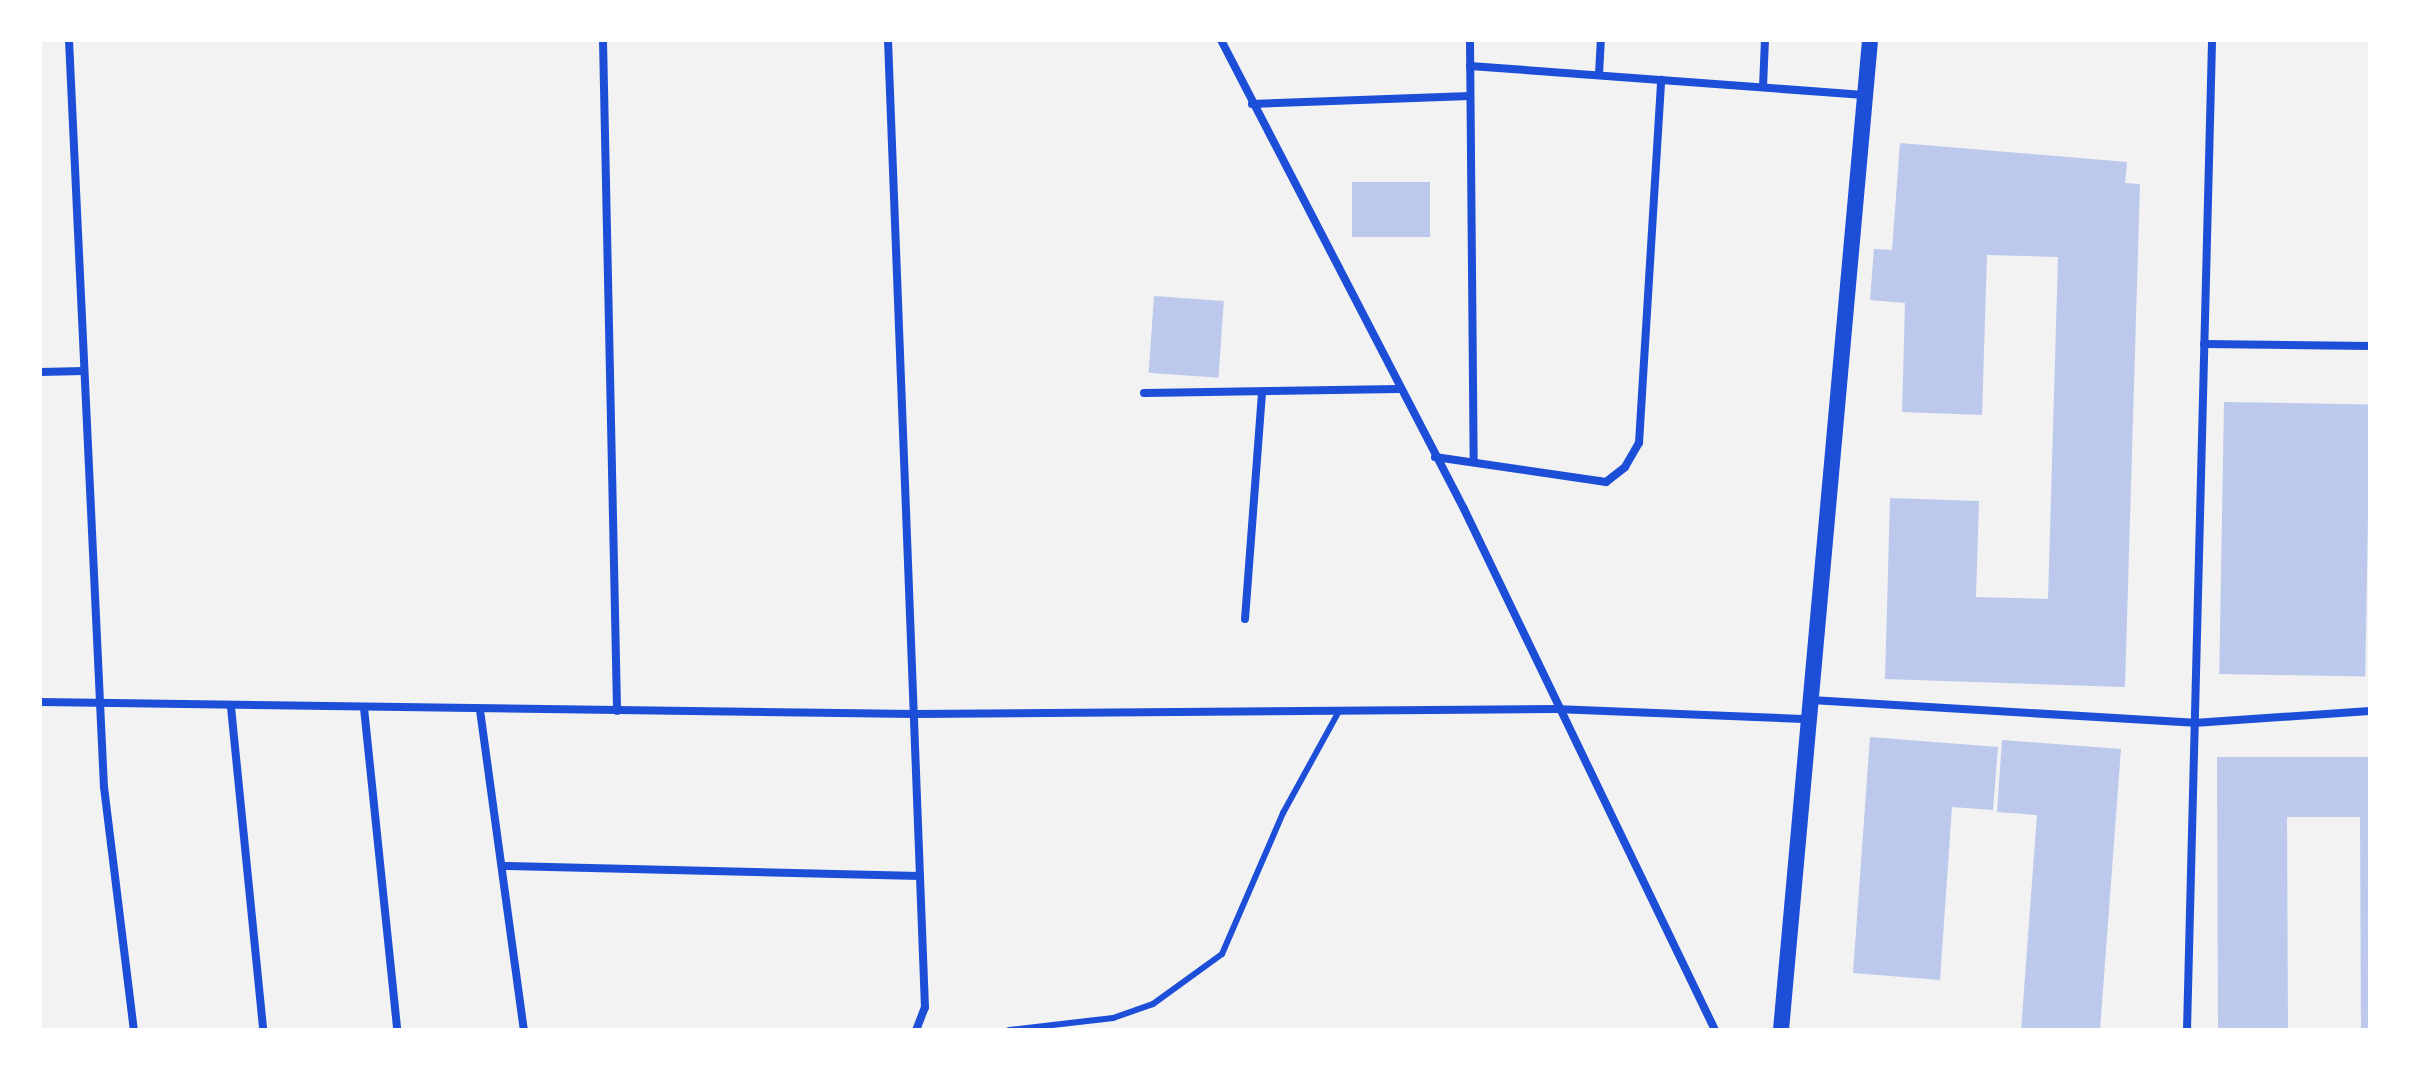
<!DOCTYPE html>
<html>
<head>
<meta charset="utf-8">
<style>
	body { margin:0 }
	#map { position:relative; width:2410px; height:1070px; overflow:hidden; background:#f2f2f2; font-family:Lato,sans-serif }
	div>[style] { position:absolute }
	[style*='--x'] { left:calc(var(--x)*1px); top:calc(var(--y)*1px); width:calc(var(--w)*1px); rotate:calc(var(--a)*1deg) }
	.building>* { inset:0; background:#bdc9ec; transform-origin:0 0 }
	.service>* { height:6px; margin:-3px; padding:0 3px; transform-origin:3px; border-radius:3px; background:#1d4ed8 }
	.minor>* { height:8px; margin:-4px; padding:0 4px; transform-origin:4px; border-radius:4px; background:#1d4ed8 }
	.secondary>* { height:16px; margin:-8px; padding:0 8px; transform-origin:8px; border-radius:8px; background:#1d4ed8 }
	span { translate:-50% -50%; white-space:nowrap; text-align:center; line-height:1.15; -webkit-text-stroke:8px #fff; paint-order:stroke }
	.frame { position:absolute; inset:0; border:42px solid #fff; pointer-events:none }
</style>
</head>
<body>
<div id="map">
	<div class="building">
		<i style="clip-path:polygon(1900px 143px,2127px 162px,2125px 183px,2140px 184px,2125px 687px,1885px 679px,1890px 498px,1979px 501px,1976px 597px,2048px 599px,2058px 257px,1987px 255px,1982px 415px,1902px 412px,1905px 303px,1870px 300px,1874px 249px,1892px 250px)"></i>
		<i style="left:1352px;top:182px;width:78px;height:55px"></i>
		<i style="left:1154px;top:296px;width:70px;height:77px;rotate:4deg"></i>
		<i style="left:2224px;top:402px;width:146px;height:272px;rotate:1deg"></i>
		<i style="clip-path:polygon(1870px 737px,1998px 747px,1993px 810px,1952px 807px,1940px 980px,1853px 973px)"></i>
		<i style="clip-path:polygon(2002px 740px,2121px 749px,2100px 1030px,2021px 1030px,2037px 815px,1997px 812px)"></i>
		<i style="clip-path:polygon(2217px 757px,2370px 757px,2370px 1030px,2361px 1030px,2360px 817px,2287px 817px,2288px 1030px,2218px 1030px)"></i>
	</div>
	<div class="service">
		<i style="--x:1009;--y:1030;--w:105;--a:-6.6"></i>
		<i style="--x:1113;--y:1018;--w:42;--a:-19.3"></i>
		<i style="--x:1153;--y:1004;--w:85;--a:-35.9"></i>
		<i style="--x:1222;--y:954;--w:154;--a:-66.6"></i>
		<i style="--x:1283;--y:813;--w:116;--a:-61.2"></i>
	</div>
	<div class="minor">
		<i style="--x:69;--y:40;--w:748;--a:87.32"></i>
		<i style="--x:104;--y:787;--w:245;--a:83"></i>
		<i style="--x:603;--y:40;--w:671;--a:88.8"></i>
		<i style="--x:888;--y:40;--w:968;--a:87.81"></i>
		<i style="--x:925;--y:1007;--w:25;--a:111"></i>
		<i style="--x:1221;--y:40;--w:528;--a:62.61"></i>
		<i style="--x:1464;--y:509;--w:578;--a:64.28"></i>
		<i style="--x:1470;--y:40;--w:419;--a:89.5"></i>
		<i style="--x:1470;--y:66;--w:395;--a:4.2"></i>
		<i style="--x:1599;--y:75;--w:35;--a:-87"></i>
		<i style="--x:1763;--y:87;--w:47;--a:-87.6"></i>
		<i style="--x:1252;--y:104;--w:218;--a:-2.1"></i>
		<i style="--x:2204;--y:344;--w:166;--a:0.7"></i>
		<i style="--x:40;--y:372;--w:44;--a:-1.3"></i>
		<i style="--x:1144;--y:393;--w:254;--a:-0.9"></i>
		<i style="--x:1435;--y:457;--w:173;--a:8.3"></i>
		<i style="--x:1606;--y:482;--w:24;--a:-38"></i>
		<i style="--x:1625;--y:467;--w:28;--a:-60"></i>
		<i style="--x:1639;--y:443;--w:364;--a:-86.5"></i>
		<i style="--x:1245;--y:619;--w:228;--a:-85.7"></i>
		<i style="--x:1811;--y:700;--w:384;--a:3.4"></i>
		<i style="--x:2194;--y:723;--w:176;--a:-3.9"></i>
		<i style="--x:40;--y:702;--w:875;--a:0.79"></i>
		<i style="--x:915;--y:714;--w:640;--a:-0.45"></i>
		<i style="--x:1555;--y:709;--w:254;--a:2.3"></i>
		<i style="--x:231;--y:707;--w:325;--a:84.3"></i>
		<i style="--x:364;--y:708;--w:324;--a:84.1"></i>
		<i style="--x:480;--y:710;--w:323;--a:82.2"></i>
		<i style="--x:506;--y:866;--w:414;--a:1.4"></i>
		<i style="--x:2187;--y:1030;--w:990;--a:-88.55"></i>
	</div>
	<div class="secondary">
		<i style="--x:1781;--y:1030;--w:994;--a:-84.86"></i>
	</div>
	<div class="frame"></div>
</div>
</body>
</html>
